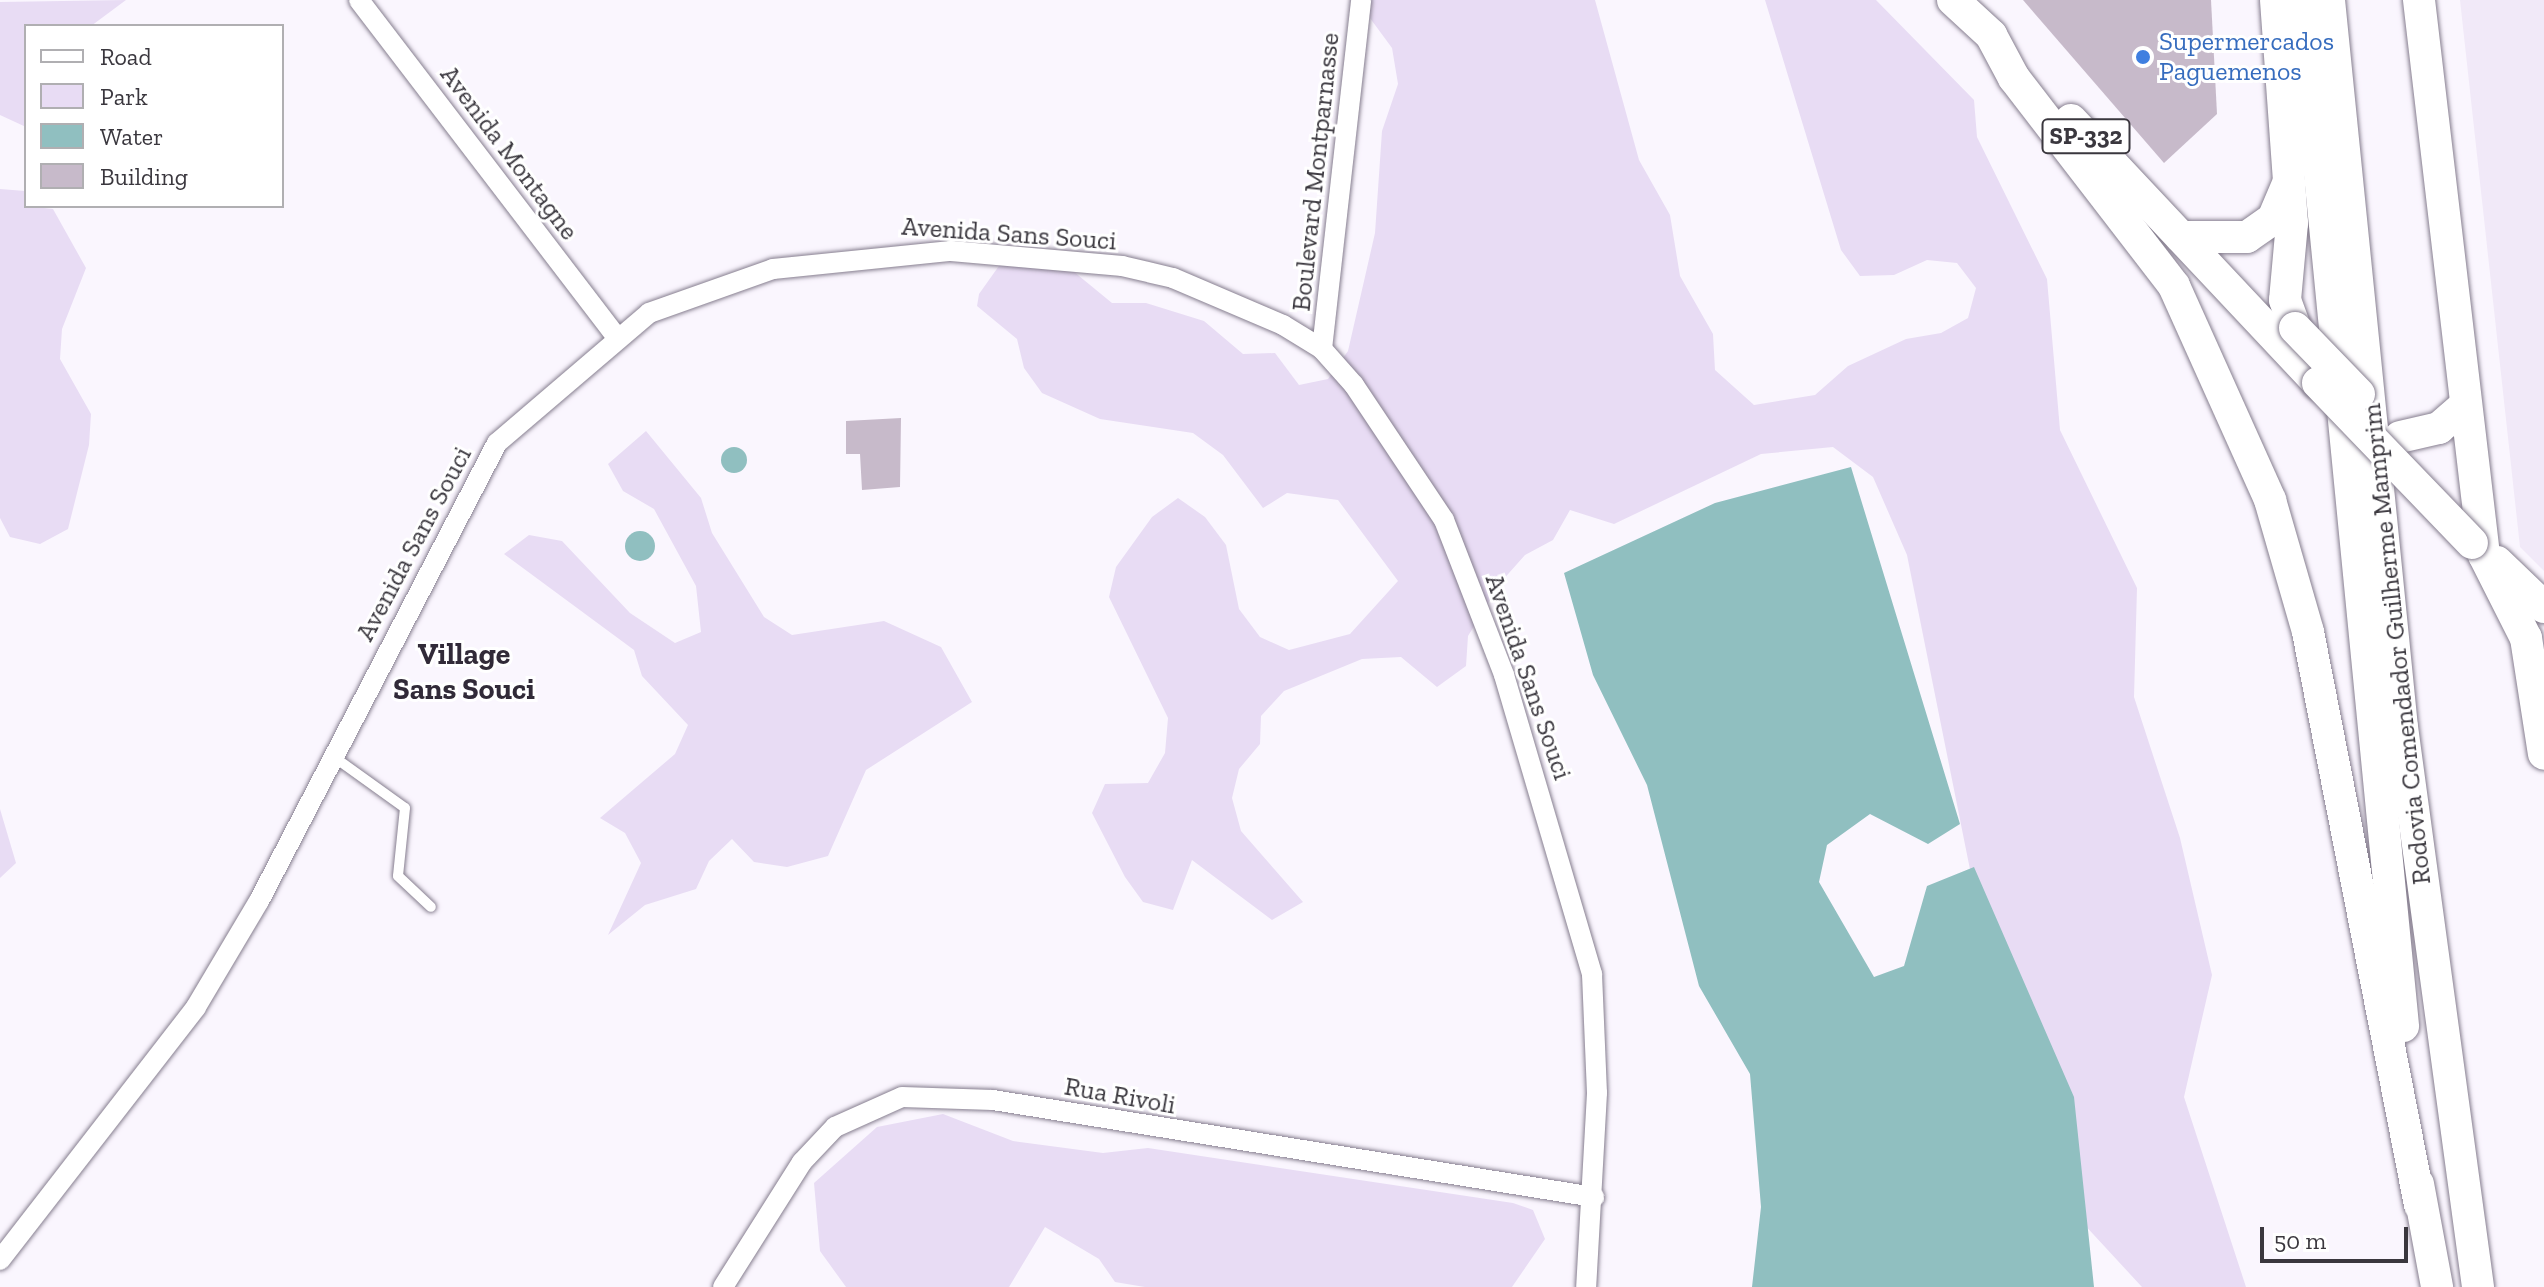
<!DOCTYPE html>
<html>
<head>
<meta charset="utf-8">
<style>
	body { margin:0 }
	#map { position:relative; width:2544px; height:1287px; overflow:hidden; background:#faf6fe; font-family:"Zilla Slab",serif }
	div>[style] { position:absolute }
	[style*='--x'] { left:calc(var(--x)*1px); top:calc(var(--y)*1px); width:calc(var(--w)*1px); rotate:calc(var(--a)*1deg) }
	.built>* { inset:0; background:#f1e9f8 }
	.green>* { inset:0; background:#e8dcf4 }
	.water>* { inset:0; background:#90bfc0 }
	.round { border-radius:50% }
	.building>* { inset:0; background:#c7baca }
	.roads { filter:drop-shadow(0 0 2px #867e8f) drop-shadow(0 0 2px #867e8f) }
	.service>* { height:10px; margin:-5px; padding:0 5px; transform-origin:5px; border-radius:5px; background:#fff }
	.minor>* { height:20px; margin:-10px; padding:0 10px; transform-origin:10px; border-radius:10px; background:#fff }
	.primary>* { height:32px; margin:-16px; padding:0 16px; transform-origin:16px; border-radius:16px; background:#fff }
	.bridges { filter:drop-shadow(0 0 2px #867e8f) drop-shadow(0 0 2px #867e8f) }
	.primary-bridge>* { height:32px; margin:-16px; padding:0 16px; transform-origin:16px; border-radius:16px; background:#fff }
	.dots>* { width:22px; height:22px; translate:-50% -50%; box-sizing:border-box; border:4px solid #fff; border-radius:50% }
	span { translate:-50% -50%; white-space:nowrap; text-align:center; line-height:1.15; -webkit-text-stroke:6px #fff; paint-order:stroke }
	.shield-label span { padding:2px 6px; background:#fff; border:2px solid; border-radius:6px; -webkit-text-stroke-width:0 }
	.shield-label { font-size:24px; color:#3a373e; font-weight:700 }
	.shop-label { font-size:26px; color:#366cbe }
	.left { translate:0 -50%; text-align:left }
	.street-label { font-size:26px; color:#3a373e }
	.quarter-label { font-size:30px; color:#312a38; font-weight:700 }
	.legend { position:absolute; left:24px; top:24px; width:260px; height:184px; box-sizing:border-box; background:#fff; border:2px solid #b0afb2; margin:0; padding:10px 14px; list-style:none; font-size:24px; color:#3a373e }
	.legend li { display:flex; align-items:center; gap:16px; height:40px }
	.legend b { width:40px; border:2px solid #b0afb2 }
	.scale { position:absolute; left:2260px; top:1227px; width:148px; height:36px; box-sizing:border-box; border:4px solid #3a373e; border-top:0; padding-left:10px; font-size:24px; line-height:28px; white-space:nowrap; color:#3a373e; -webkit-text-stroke:6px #fff; paint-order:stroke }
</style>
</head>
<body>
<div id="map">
	<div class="built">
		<i style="clip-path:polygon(2460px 0,2544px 0,2544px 571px,2520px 547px)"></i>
	</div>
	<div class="green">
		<i style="clip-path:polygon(126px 0,91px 26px,26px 26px,26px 127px,0 115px,0 2px)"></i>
		<i style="clip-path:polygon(1371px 0,1595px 0,1639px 160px,1670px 215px,1680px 276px,1713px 334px,1715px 370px,1754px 405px,1815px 395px,1848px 366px,1906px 339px,1941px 333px,1968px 318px,1976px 288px,1957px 263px,1927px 260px,1894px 275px,1860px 276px,1841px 250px,1765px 0,1876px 0,1974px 100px,1977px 137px,2047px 279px,2060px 430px,2137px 588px,2134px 697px,2180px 838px,2212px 975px,2184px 1097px,2246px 1287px,2142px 1287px,2081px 1221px,2016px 1099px,1907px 555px,1873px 477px,1833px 447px,1761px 454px,1614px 524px,1570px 510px,1553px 540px,1525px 555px,1501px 582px,1468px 636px,1466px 666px,1437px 687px,1401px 657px,1362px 659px,1284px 691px,1261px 716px,1260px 744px,1239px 769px,1232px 798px,1241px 831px,1303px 902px,1272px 920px,1192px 860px,1173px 910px,1143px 902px,1125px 877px,1092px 813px,1105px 784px,1148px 783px,1165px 753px,1168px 718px,1109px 597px,1116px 567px,1152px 517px,1178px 498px,1205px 517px,1226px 545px,1239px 609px,1260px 637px,1289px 650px,1350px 634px,1398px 581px,1338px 500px,1287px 493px,1263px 508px,1223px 455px,1193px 433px,1100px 419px,1042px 393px,1024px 368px,1017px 339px,977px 306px,979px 294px,1001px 263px,1062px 262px,1112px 303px,1146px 303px,1204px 321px,1243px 354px,1275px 353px,1299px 385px,1328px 379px,1348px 351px,1375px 233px,1382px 131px,1398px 84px,1392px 48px,1367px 14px)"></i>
		<i style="clip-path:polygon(0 189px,25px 191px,26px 206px,53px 209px,86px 268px,62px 329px,60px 359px,91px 414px,89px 445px,68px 529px,40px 544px,10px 537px,0 518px)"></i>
		<i style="clip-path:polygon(646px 431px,701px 498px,712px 533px,764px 617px,792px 635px,884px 621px,941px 647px,972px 702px,866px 770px,828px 856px,787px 867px,754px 862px,732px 839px,709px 861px,696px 889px,645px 905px,608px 935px,641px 863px,625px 833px,600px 818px,675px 754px,688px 725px,642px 676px,634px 650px,504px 554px,529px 535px,562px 541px,630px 613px,675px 643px,701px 632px,696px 586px,654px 509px,623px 491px,608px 464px)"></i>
		<i style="clip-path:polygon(0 809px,16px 863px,0 878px)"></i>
		<i style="clip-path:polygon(943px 1114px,1013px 1141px,1103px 1153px,1148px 1148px,1513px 1203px,1533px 1210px,1545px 1239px,1512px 1287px,1145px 1287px,1115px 1282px,1099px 1259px,1045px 1227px,1009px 1287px,846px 1287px,820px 1251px,814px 1183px,877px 1127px)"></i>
	</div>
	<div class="water">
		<i class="round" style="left:721px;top:447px;width:26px;height:26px"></i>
		<i style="clip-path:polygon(1851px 467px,1960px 824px,1928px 844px,1870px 814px,1827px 845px,1819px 882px,1874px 977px,1904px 966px,1927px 886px,1974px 867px,2074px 1097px,2094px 1287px,1752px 1287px,1761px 1207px,1750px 1074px,1699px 986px,1647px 785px,1593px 675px,1564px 573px,1715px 503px)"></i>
		<i class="round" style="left:625px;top:531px;width:30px;height:30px"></i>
	</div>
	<div class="building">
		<i style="clip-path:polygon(2023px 0,2211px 0,2217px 114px,2164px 163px)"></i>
		<i style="clip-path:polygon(901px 418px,900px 487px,862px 490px,860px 454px,846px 454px,846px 421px)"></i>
	</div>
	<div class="roads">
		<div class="service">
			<i style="--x:334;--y:757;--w:87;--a:35.7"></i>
			<i style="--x:405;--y:808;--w:68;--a:95.9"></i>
			<i style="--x:398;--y:876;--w:45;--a:43.2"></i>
		</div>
		<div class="minor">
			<i style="--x:359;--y:0;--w:425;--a:52.6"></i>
			<i style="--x:1322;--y:349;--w:351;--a:-83.6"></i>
			<i style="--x:0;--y:1260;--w:320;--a:-52.2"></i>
			<i style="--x:196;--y:1007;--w:123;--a:-59.3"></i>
			<i style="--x:259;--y:901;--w:516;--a:-62.54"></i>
			<i style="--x:497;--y:443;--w:200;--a:-40.5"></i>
			<i style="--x:649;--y:313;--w:132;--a:-19.5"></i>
			<i style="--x:773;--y:269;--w:179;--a:-5.8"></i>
			<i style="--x:951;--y:251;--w:172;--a:5"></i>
			<i style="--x:1122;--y:266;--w:52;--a:13.2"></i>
			<i style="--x:1173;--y:278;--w:120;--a:23.1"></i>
			<i style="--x:1283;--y:325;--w:46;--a:31.6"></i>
			<i style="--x:1322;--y:349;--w:48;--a:48.4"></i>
			<i style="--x:1354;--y:385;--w:162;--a:56.3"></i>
			<i style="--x:1444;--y:520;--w:166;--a:68.8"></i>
			<i style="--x:1504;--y:675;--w:312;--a:73.6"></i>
			<i style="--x:1592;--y:974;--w:119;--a:87.6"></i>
			<i style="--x:1597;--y:1093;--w:194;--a:93.2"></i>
			<i style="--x:723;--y:1287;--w:148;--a:-57.7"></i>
			<i style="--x:802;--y:1162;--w:48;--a:-46.7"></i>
			<i style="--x:835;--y:1127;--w:73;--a:-24.1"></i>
			<i style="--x:902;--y:1097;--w:91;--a:1.9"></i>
			<i style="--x:993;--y:1100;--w:609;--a:9.17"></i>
		</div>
		<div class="primary">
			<i style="--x:1953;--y:0;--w:52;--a:42.6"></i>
			<i style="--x:1991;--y:35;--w:49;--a:61.9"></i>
			<i style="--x:2014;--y:78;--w:262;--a:52.4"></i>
			<i style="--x:2174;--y:286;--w:235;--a:65.8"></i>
			<i style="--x:2270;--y:500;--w:137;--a:73.9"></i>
			<i style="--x:2308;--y:632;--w:584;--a:78.94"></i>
			<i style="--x:2276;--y:0;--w:224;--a:85.9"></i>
			<i style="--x:2292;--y:223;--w:77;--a:95.2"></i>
			<i style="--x:2285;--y:300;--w:30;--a:70"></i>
			<i style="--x:2303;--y:0;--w:1031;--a:84.43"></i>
			<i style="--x:2329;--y:0;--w:731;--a:84.27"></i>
			<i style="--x:2402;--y:727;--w:565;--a:82.27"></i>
			<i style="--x:2419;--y:0;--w:559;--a:83.32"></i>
			<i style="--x:2484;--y:555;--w:93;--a:63.2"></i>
			<i style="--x:2526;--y:638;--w:117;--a:81.2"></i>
			<i style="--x:2071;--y:120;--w:361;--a:46.8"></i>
			<i style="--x:2181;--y:237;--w:66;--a:0"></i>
			<i style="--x:2247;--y:237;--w:32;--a:-35"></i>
			<i style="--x:2273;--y:219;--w:38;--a:-67"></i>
			<i style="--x:2400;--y:437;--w:40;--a:-13"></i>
			<i style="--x:2439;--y:428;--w:35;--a:-41"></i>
			<i style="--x:2497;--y:562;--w:65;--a:43.8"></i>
			<i style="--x:2418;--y:1184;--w:105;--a:79.5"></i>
		</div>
	</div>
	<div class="bridges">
		<div class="primary-bridge">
			<i style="--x:2295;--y:328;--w:92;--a:45.9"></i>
			<i style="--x:2318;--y:383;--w:222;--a:46.1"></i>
		</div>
	</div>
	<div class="dots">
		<i style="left:2143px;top:57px;background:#3f7fe0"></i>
	</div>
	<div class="shield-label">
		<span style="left:2086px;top:136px">SP-332</span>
	</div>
	<div class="shop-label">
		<span class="left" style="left:2159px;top:57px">Supermercados<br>Paguemenos</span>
	</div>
	<div class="street-label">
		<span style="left:509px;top:153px;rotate:53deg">Avenida Montagne</span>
		<span style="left:1316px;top:172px;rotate:-84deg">Boulevard Montparnasse</span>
		<span style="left:1009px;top:234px;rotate:4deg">Avenida Sans Souci</span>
		<span style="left:414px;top:544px;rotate:-62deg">Avenida Sans Souci</span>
		<span style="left:2397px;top:644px;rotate:-96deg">Rodovia Comendador Guilherme Mamprim</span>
		<span style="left:1528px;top:677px;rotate:71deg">Avenida Sans Souci</span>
		<span style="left:1120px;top:1096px;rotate:10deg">Rua Rivoli</span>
	</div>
	<div class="quarter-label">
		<span style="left:464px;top:671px">Village<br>Sans Souci</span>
	</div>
	<ul class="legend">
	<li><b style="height:10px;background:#fff"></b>Road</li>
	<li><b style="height:22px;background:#e8dcf4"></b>Park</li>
	<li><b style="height:22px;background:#90bfc0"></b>Water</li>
	<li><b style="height:22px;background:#c7baca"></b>Building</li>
	</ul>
	<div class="scale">50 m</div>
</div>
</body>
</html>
